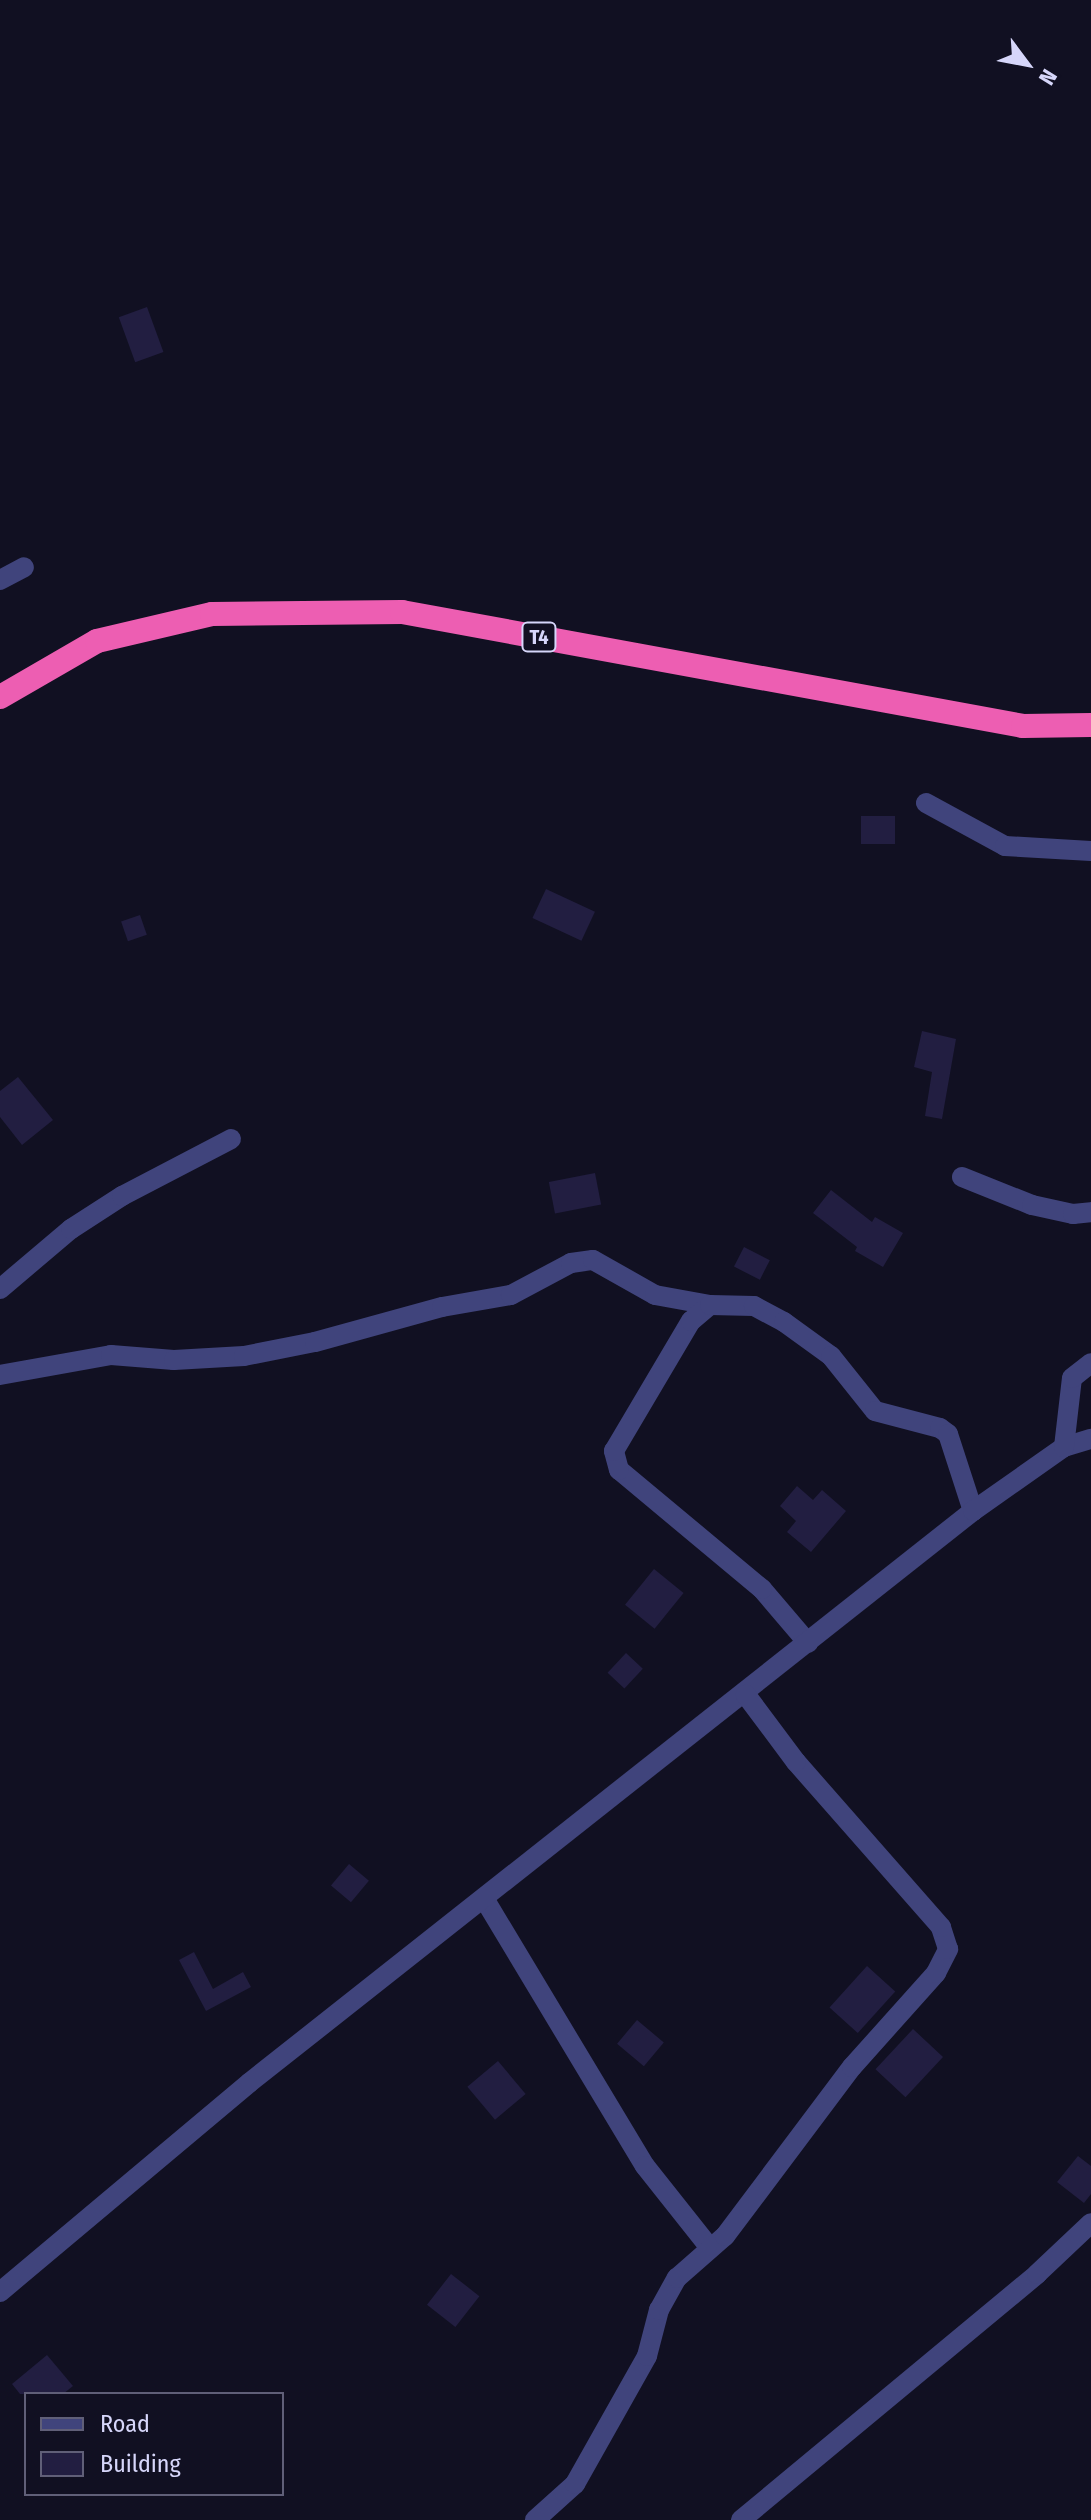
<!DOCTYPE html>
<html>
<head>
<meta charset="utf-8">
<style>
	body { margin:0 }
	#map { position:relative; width:1091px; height:2520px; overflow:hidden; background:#111022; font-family:"Fira Sans Condensed",sans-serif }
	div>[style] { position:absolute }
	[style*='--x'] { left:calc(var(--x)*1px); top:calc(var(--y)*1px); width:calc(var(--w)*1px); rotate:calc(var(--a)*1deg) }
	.building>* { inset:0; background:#221e41; transform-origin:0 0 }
	.minor>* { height:20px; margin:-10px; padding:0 10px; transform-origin:10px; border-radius:10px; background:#40447c }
	.highway>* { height:24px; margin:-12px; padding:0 12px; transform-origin:12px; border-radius:12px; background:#ed5eb2 }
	span { translate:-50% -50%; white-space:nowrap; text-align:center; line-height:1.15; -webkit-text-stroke:6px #111022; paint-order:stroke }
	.shield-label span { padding:2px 6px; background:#111022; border:2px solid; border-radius:6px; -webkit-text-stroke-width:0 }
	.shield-label { font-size:20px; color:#d6d6fa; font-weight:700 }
	.legend { position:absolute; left:24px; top:2392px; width:260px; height:104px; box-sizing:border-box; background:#111022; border:2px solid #605f78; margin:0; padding:10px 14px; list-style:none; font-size:24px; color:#d6d6fa }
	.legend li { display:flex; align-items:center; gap:16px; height:40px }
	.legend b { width:40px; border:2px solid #605f78 }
	.north { position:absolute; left:987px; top:24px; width:80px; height:80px; -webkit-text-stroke:6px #111022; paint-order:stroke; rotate:122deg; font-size:22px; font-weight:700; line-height:32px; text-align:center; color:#d6d6fa }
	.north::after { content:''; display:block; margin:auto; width:28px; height:36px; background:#d6d6fa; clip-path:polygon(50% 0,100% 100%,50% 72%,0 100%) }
</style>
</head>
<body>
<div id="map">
	<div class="building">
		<i style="left:147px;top:307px;width:48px;height:30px;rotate:70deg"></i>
		<i style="left:895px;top:816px;width:28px;height:34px;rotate:90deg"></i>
		<i style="left:546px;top:889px;width:54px;height:32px;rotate:25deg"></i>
		<i style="left:140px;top:915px;width:21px;height:20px;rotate:71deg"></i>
		<i style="clip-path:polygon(922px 1031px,956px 1039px,942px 1119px,925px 1116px,932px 1072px,914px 1067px)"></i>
		<i style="clip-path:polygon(18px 1077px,53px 1120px,22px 1145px,0 1117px,0 1091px)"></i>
		<i style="left:595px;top:1173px;width:32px;height:47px;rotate:79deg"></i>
		<i style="clip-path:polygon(831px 1190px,872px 1222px,875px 1217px,903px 1233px,883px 1267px,855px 1251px,857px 1247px,813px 1213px)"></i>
		<i style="left:744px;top:1247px;width:29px;height:22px;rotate:27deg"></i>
		<i style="clip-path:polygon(797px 1486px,813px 1500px,822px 1490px,846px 1511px,811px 1552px,787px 1532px,796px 1521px,780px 1506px)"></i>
		<i style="left:654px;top:1569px;width:38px;height:46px;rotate:39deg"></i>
		<i style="left:626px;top:1653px;width:23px;height:27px;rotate:43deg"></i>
		<i style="left:349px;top:1864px;width:26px;height:28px;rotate:40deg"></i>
		<i style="clip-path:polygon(194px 1952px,213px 1989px,243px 1972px,251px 1987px,206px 2011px,179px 1960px)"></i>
		<i style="left:867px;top:1966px;width:38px;height:56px;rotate:42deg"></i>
		<i style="left:637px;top:2020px;width:35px;height:31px;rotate:40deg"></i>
		<i style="left:913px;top:2029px;width:41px;height:55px;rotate:43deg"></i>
		<i style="left:498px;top:2061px;width:43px;height:40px;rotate:50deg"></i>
		<i style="clip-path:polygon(1078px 2156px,1091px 2166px,1091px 2194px,1084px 2203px,1057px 2182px)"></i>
		<i style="left:451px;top:2274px;width:36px;height:39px;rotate:38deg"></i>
		<i style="clip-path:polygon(47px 2355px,73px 2386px,63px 2394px,20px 2394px,12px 2384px)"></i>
	</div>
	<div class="minor">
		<i style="--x:0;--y:580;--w:27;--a:-28"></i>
		<i style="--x:926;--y:803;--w:90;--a:28.6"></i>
		<i style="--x:1005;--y:846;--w:86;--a:3.3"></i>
		<i style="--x:962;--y:1177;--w:75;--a:21.8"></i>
		<i style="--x:1032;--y:1205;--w:42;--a:12.4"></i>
		<i style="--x:1073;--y:1214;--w:18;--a:-6"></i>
		<i style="--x:0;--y:1289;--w:93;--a:-40.2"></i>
		<i style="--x:71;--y:1229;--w:61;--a:-32.9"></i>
		<i style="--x:122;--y:1196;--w:123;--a:-27.6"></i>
		<i style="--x:0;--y:1375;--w:113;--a:-10.2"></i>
		<i style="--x:111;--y:1355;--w:63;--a:4.5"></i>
		<i style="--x:174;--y:1360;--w:70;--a:-3.3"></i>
		<i style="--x:244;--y:1356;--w:72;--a:-11.2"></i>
		<i style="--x:315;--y:1342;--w:132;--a:-15.4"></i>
		<i style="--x:442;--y:1307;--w:70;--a:-9.9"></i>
		<i style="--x:511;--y:1295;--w:68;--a:-28.1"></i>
		<i style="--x:571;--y:1263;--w:22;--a:-8"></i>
		<i style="--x:593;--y:1260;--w:71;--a:29.4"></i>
		<i style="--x:655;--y:1295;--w:56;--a:10.3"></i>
		<i style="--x:1064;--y:1447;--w:28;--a:-17"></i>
		<i style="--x:808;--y:1643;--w:71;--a:-130.4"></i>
		<i style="--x:762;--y:1589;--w:186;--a:-140.2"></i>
		<i style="--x:619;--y:1470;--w:20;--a:-105"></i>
		<i style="--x:614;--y:1451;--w:151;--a:-59.4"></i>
		<i style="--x:691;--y:1321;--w:25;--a:-40"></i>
		<i style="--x:710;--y:1305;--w:44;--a:1.3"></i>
		<i style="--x:754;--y:1306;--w:34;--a:28"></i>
		<i style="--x:784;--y:1322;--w:58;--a:35.9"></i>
		<i style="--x:831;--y:1356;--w:70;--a:51.3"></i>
		<i style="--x:875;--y:1411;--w:67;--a:14.7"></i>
		<i style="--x:940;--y:1428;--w:10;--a:37"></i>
		<i style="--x:948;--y:1434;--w:81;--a:72"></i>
		<i style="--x:485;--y:1900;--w:310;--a:59"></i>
		<i style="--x:645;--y:2166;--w:105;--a:51.6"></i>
		<i style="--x:0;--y:2292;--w:325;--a:-40"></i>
		<i style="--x:249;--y:2083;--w:923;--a:-38.31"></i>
		<i style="--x:973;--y:1511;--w:111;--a:-35.1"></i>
		<i style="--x:1064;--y:1447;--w:69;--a:-83.4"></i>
		<i style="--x:1072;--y:1378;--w:24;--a:-38"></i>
		<i style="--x:535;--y:2520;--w:54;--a:-42"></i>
		<i style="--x:575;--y:2484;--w:147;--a:-60.6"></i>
		<i style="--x:647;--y:2356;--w:48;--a:-75.4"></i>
		<i style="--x:659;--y:2310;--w:37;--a:-61"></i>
		<i style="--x:677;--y:2278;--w:64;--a:-41.2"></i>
		<i style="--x:725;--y:2236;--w:211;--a:-53.1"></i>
		<i style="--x:852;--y:2067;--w:126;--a:-48.2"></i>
		<i style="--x:936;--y:1973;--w:27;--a:-63"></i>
		<i style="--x:948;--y:1949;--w:23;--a:-108"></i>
		<i style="--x:941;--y:1927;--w:220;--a:-131.3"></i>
		<i style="--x:796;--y:1762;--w:84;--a:-126.7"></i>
		<i style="--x:741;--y:2520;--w:385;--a:-39.7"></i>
		<i style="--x:1037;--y:2274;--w:74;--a:-43.4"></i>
	</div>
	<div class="highway">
		<i style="--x:0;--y:697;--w:112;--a:-30"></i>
		<i style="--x:97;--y:641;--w:118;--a:-13.2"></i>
		<i style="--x:212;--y:614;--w:190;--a:-0.6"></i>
		<i style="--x:402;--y:612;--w:631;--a:10.4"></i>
		<i style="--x:1023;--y:726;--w:68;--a:-0.8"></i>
	</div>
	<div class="shield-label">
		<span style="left:539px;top:637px">T4</span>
	</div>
	<ul class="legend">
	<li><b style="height:10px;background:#40447c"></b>Road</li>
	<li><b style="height:22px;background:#221e41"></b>Building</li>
	</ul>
	<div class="north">N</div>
</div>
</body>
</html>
